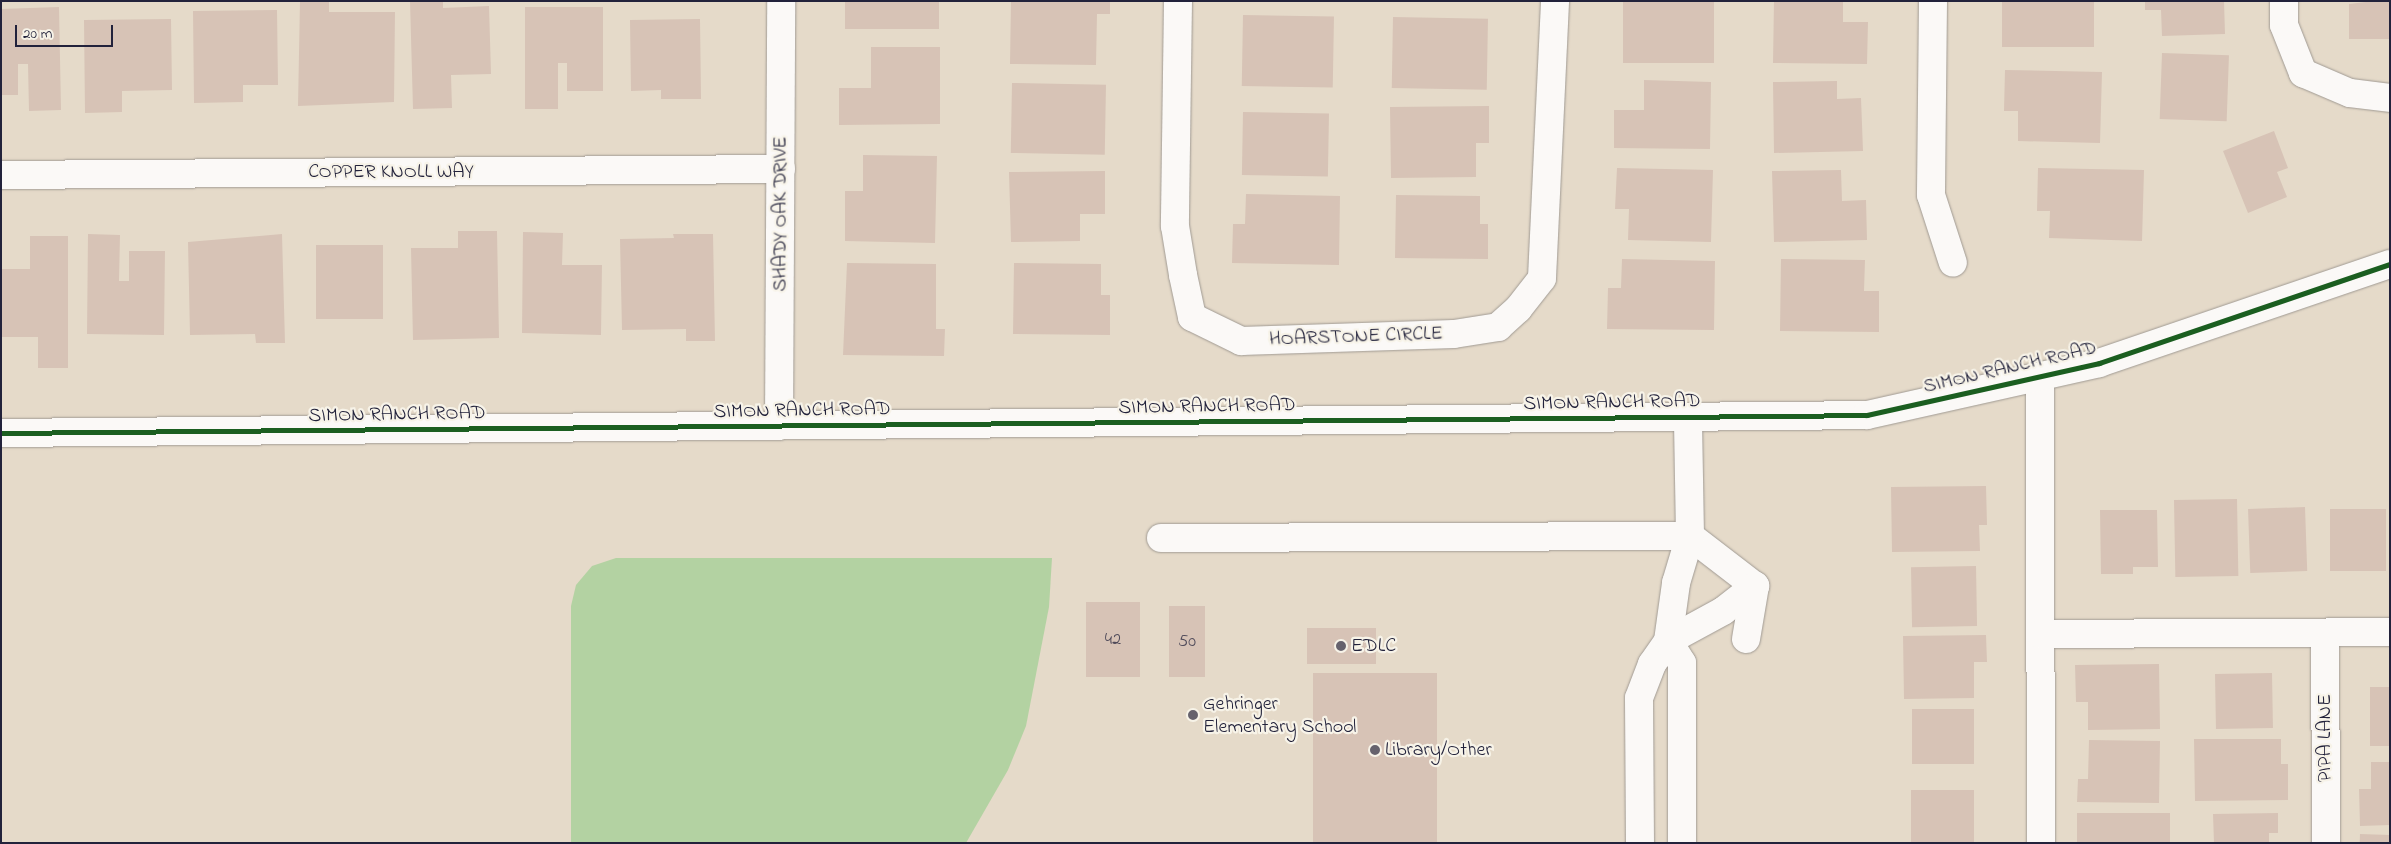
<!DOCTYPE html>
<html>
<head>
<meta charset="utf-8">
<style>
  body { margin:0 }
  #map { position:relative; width:2391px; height:844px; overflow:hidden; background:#e5dac9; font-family:"Indie Flower",sans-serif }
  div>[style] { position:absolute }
  .green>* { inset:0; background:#b3d2a2 }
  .building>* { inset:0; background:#d7c3b6; transform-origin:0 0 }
  .roads { filter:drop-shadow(0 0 1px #a09a93) drop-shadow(0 0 1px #a09a93) }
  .minor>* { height:28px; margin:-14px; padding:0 14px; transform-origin:14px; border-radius:14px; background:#fbf9f7 }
  .cycleway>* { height:5px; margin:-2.5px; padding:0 2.5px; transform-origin:2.5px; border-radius:2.5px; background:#1b5e20 }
  .dots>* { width:14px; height:14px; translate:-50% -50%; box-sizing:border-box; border:2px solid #f7f3e8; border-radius:50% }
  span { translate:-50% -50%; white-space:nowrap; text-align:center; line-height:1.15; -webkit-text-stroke:4.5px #f7f3e8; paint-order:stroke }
  .number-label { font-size:18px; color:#504b5a }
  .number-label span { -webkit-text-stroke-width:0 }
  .street-label { font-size:20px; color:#22223b }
  .poi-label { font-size:20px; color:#22223b }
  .left { translate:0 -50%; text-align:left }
  .frame { position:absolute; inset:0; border:2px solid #22223b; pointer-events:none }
  .scale { position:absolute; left:15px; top:25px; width:98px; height:22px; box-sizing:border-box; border:2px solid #22223b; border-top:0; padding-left:6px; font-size:15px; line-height:18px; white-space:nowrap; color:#22223b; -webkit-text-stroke:4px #f7f3e8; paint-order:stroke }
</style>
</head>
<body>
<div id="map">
  <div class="green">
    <i style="clip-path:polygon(616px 558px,1052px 558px,1049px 607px,1026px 726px,1008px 770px,966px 843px,571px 843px,571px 606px,576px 585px,592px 566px)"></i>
  </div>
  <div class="building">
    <i style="clip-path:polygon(300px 1px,329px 2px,329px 12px,395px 12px,394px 102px,298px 106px)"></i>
    <i style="clip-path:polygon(410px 1px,443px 1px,443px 8px,489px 6px,491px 74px,451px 75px,452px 108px,413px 109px)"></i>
    <i style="left:845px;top:1px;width:94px;height:28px"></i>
    <i style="clip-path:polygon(1011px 1px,1110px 1px,1110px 14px,1097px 14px,1096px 65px,1010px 64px)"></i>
    <i style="left:1623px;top:1px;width:91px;height:62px"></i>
    <i style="clip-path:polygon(1774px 1px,1843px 1px,1843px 22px,1868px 22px,1867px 64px,1773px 63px)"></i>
    <i style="left:2002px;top:1px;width:92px;height:46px"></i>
    <i style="clip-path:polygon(2145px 1px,2224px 1px,2225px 34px,2162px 36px,2161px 10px,2145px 10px)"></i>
    <i style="clip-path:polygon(2374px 1px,2390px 1px,2390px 39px,2349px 39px,2349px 4px)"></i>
    <i style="clip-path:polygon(59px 7px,61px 110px,29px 111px,28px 64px,18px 64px,18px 95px,1px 95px,1px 9px)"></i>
    <i style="clip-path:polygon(525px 7px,603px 7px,603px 91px,567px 91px,567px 63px,558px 63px,558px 109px,525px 109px)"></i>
    <i style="clip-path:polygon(277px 10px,278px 85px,243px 85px,243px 102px,194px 103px,193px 11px)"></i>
    <i style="left:1243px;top:15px;width:91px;height:71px;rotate:1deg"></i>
    <i style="left:1393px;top:17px;width:95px;height:71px;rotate:1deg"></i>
    <i style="clip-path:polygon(171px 19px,172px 90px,122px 91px,122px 112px,85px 113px,84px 20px)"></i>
    <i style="clip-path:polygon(700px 19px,701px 99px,661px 99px,661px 90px,631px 91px,630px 20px)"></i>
    <i style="clip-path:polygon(871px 47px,940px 47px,940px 124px,839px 125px,839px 88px,871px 88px)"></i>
    <i style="left:2162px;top:53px;width:67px;height:66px;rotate:2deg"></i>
    <i style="clip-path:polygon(2005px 70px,2102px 72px,2100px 143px,2018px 141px,2018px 111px,2004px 111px)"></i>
    <i style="clip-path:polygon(1644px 80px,1711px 82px,1710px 149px,1614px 148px,1614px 110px,1644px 110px)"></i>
    <i style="clip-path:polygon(1837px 81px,1837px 99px,1861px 98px,1863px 151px,1774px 153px,1773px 82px)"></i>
    <i style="left:1012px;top:83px;width:94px;height:70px;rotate:1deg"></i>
    <i style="clip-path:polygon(1489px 106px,1489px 143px,1476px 143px,1476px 177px,1391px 178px,1390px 107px)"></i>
    <i style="left:1243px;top:112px;width:86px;height:63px;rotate:1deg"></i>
    <i style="clip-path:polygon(2274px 131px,2288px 168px,2277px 172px,2287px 197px,2248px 213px,2223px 151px)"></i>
    <i style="clip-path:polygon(863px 155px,937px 156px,935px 243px,845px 241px,845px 191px,863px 191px)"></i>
    <i style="clip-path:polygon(1617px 168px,1713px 170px,1711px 242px,1628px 240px,1629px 209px,1615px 209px)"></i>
    <i style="clip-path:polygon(2038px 168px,2144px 170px,2142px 241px,2049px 238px,2050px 211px,2037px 211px)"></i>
    <i style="clip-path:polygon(1841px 170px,1842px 201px,1866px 200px,1867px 240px,1774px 242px,1772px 171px)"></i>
    <i style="clip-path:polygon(1105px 171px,1105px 214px,1080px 214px,1080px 241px,1011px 242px,1009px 172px)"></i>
    <i style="clip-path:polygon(1246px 194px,1340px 196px,1339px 265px,1232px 263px,1233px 224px,1245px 224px)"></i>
    <i style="clip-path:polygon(1396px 195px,1480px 196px,1480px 224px,1488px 224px,1488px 259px,1395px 258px)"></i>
    <i style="clip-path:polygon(458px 231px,497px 231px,499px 338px,413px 340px,411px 248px,458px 248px)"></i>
    <i style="clip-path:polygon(523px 232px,563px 233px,562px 265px,602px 265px,601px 335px,522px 333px)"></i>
    <i style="clip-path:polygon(88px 234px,120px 235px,119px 281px,129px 281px,129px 251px,165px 251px,164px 335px,87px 334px)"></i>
    <i style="clip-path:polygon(282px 234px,285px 343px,256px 343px,255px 334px,190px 335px,188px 242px)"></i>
    <i style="clip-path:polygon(673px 234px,713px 234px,715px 341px,686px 341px,686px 329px,622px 330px,620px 239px,674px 238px)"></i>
    <i style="clip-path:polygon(30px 236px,68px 236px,68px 368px,38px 368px,38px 337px,1px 337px,1px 269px,30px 269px)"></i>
    <i style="left:316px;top:245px;width:67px;height:74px"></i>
    <i style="clip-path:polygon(1622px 259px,1715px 261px,1714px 330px,1607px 329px,1608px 288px,1621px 288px)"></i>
    <i style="clip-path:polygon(1781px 259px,1865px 260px,1864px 291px,1879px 291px,1879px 332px,1780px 331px)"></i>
    <i style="clip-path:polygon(847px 263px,936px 264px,936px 329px,945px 329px,944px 356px,843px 355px)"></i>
    <i style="clip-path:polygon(1014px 263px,1101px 264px,1101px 295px,1110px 295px,1110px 335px,1013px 334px)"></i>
    <i style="clip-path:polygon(1986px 486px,1987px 525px,1979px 525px,1980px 551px,1892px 552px,1891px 487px)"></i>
    <i style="left:2237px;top:499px;width:77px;height:63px;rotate:89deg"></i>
    <i style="left:2305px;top:507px;width:64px;height:57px;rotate:88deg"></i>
    <i style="left:2330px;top:509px;width:56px;height:62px"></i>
    <i style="clip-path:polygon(2100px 510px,2157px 510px,2158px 567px,2133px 567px,2133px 574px,2101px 574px)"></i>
    <i style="left:1976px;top:566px;width:60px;height:65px;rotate:89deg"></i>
    <i style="left:1086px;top:602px;width:54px;height:75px"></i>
    <i style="left:1205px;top:606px;width:71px;height:36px;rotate:90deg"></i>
    <i style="left:1307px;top:628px;width:69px;height:36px"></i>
    <i style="clip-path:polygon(1986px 635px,1987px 662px,1974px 662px,1974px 698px,1904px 699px,1903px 636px)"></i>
    <i style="clip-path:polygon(2159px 664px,2160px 729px,2088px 730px,2088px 702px,2076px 702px,2075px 665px)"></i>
    <i style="left:1437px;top:673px;width:170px;height:124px;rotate:90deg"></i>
    <i style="left:2272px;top:673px;width:55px;height:57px;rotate:89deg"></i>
    <i style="left:2390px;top:687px;width:59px;height:20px;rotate:90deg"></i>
    <i style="left:1974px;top:709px;width:55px;height:62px;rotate:90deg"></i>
    <i style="clip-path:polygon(2194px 739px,2281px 739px,2281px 764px,2288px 764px,2288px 800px,2195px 801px)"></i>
    <i style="clip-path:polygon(2089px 740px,2160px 741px,2159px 803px,2077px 802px,2078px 779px,2088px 779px)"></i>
    <i style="clip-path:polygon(2371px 762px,2390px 762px,2390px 825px,2360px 826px,2359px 789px,2371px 789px)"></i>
    <i style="left:1911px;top:790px;width:63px;height:53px"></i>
    <i style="left:2077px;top:813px;width:93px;height:30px"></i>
    <i style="clip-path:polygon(2278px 813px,2278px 833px,2269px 833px,2269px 843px,2214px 843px,2213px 814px)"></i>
    <i style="left:2360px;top:834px;width:30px;height:9px;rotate:2deg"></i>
  </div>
  <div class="roads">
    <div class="minor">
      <i style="left:1178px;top:1px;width:225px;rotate:90.8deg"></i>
      <i style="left:1175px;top:226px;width:50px;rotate:80.7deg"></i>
      <i style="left:1183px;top:275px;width:43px;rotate:77.9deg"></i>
      <i style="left:1192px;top:317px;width:55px;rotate:26.1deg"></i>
      <i style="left:1241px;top:341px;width:213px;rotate:-1.9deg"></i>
      <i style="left:1454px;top:334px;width:45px;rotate:-9deg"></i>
      <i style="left:1498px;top:327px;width:27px;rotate:-42deg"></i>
      <i style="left:1518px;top:309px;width:39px;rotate:-52deg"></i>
      <i style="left:1542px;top:278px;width:277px;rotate:-87.3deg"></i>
      <i style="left:1933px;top:1px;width:194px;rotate:90.6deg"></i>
      <i style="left:1931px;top:195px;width:71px;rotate:72.1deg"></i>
      <i style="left:2284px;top:1px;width:24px;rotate:90deg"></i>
      <i style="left:2284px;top:25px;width:52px;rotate:68.4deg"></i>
      <i style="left:2303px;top:73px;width:51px;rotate:23.1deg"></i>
      <i style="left:2350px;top:93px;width:40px;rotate:7.1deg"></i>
      <i style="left:1px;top:175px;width:780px;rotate:-0.44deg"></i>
      <i style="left:2040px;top:380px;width:463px;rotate:89.9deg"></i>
      <i style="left:779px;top:426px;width:425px;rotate:-89.7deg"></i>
      <i style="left:1px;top:433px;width:1866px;rotate:-0.55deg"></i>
      <i style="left:1867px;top:415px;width:238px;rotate:-12.6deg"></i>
      <i style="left:2099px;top:363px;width:307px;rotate:-18.8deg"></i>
      <i style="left:1161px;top:538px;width:529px;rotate:-0.22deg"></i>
      <i style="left:1690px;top:536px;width:82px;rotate:37.6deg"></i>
      <i style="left:2325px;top:633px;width:210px;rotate:89.7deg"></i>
      <i style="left:2040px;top:634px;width:350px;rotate:-0.3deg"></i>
      <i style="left:1746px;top:639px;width:54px;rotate:-80.4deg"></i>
      <i style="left:1640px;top:843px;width:145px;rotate:-90.4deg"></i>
      <i style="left:1639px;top:698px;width:36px;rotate:-69deg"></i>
      <i style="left:1652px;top:664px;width:28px;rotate:-55deg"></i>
      <i style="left:1668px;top:641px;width:63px;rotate:-28.6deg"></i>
      <i style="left:1723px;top:611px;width:41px;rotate:-38deg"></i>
      <i style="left:1682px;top:843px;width:180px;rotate:-90deg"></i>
      <i style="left:1682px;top:663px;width:26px;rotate:-122deg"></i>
      <i style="left:1668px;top:641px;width:59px;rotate:-82.1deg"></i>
      <i style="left:1676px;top:583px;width:49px;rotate:-73.4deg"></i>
      <i style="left:1690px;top:536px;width:119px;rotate:-91deg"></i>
    </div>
  </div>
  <div class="cycleway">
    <i style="left:1px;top:433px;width:1866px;rotate:-0.55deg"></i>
    <i style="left:1867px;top:415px;width:238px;rotate:-12.6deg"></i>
    <i style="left:2099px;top:363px;width:307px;rotate:-18.8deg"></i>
  </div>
  <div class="dots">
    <i style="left:1341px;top:646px;background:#66626d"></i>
    <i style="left:1193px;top:715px;background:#66626d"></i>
    <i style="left:1375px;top:750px;background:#66626d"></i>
  </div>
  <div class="number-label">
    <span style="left:1113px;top:640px">42</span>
    <span style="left:1187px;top:642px">50</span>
  </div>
  <div class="street-label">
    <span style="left:391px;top:172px">COPPER KNOLL WAY</span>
    <span style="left:781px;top:214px;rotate:-90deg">SHADY OAK DRIVE</span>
    <span style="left:1356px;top:337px;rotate:-2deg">HOARSTONE CIRCLE</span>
    <span style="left:2010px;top:368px;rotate:-13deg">SIMON RANCH ROAD</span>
    <span style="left:1612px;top:403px;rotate:-1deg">SIMON RANCH ROAD</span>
    <span style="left:1207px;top:407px;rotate:-1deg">SIMON RANCH ROAD</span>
    <span style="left:802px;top:411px;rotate:-1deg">SIMON RANCH ROAD</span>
    <span style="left:397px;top:415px;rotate:-1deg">SIMON RANCH ROAD</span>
    <span style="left:2325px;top:738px;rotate:-90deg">PIPA LANE</span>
  </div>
  <div class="poi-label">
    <span class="left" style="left:1351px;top:646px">EDLC</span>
    <span class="left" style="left:1203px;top:716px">Gehringer<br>Elementary School</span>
    <span class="left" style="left:1385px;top:750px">Library/Other</span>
  </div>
  <div class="frame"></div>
  <div class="scale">20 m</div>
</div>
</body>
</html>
